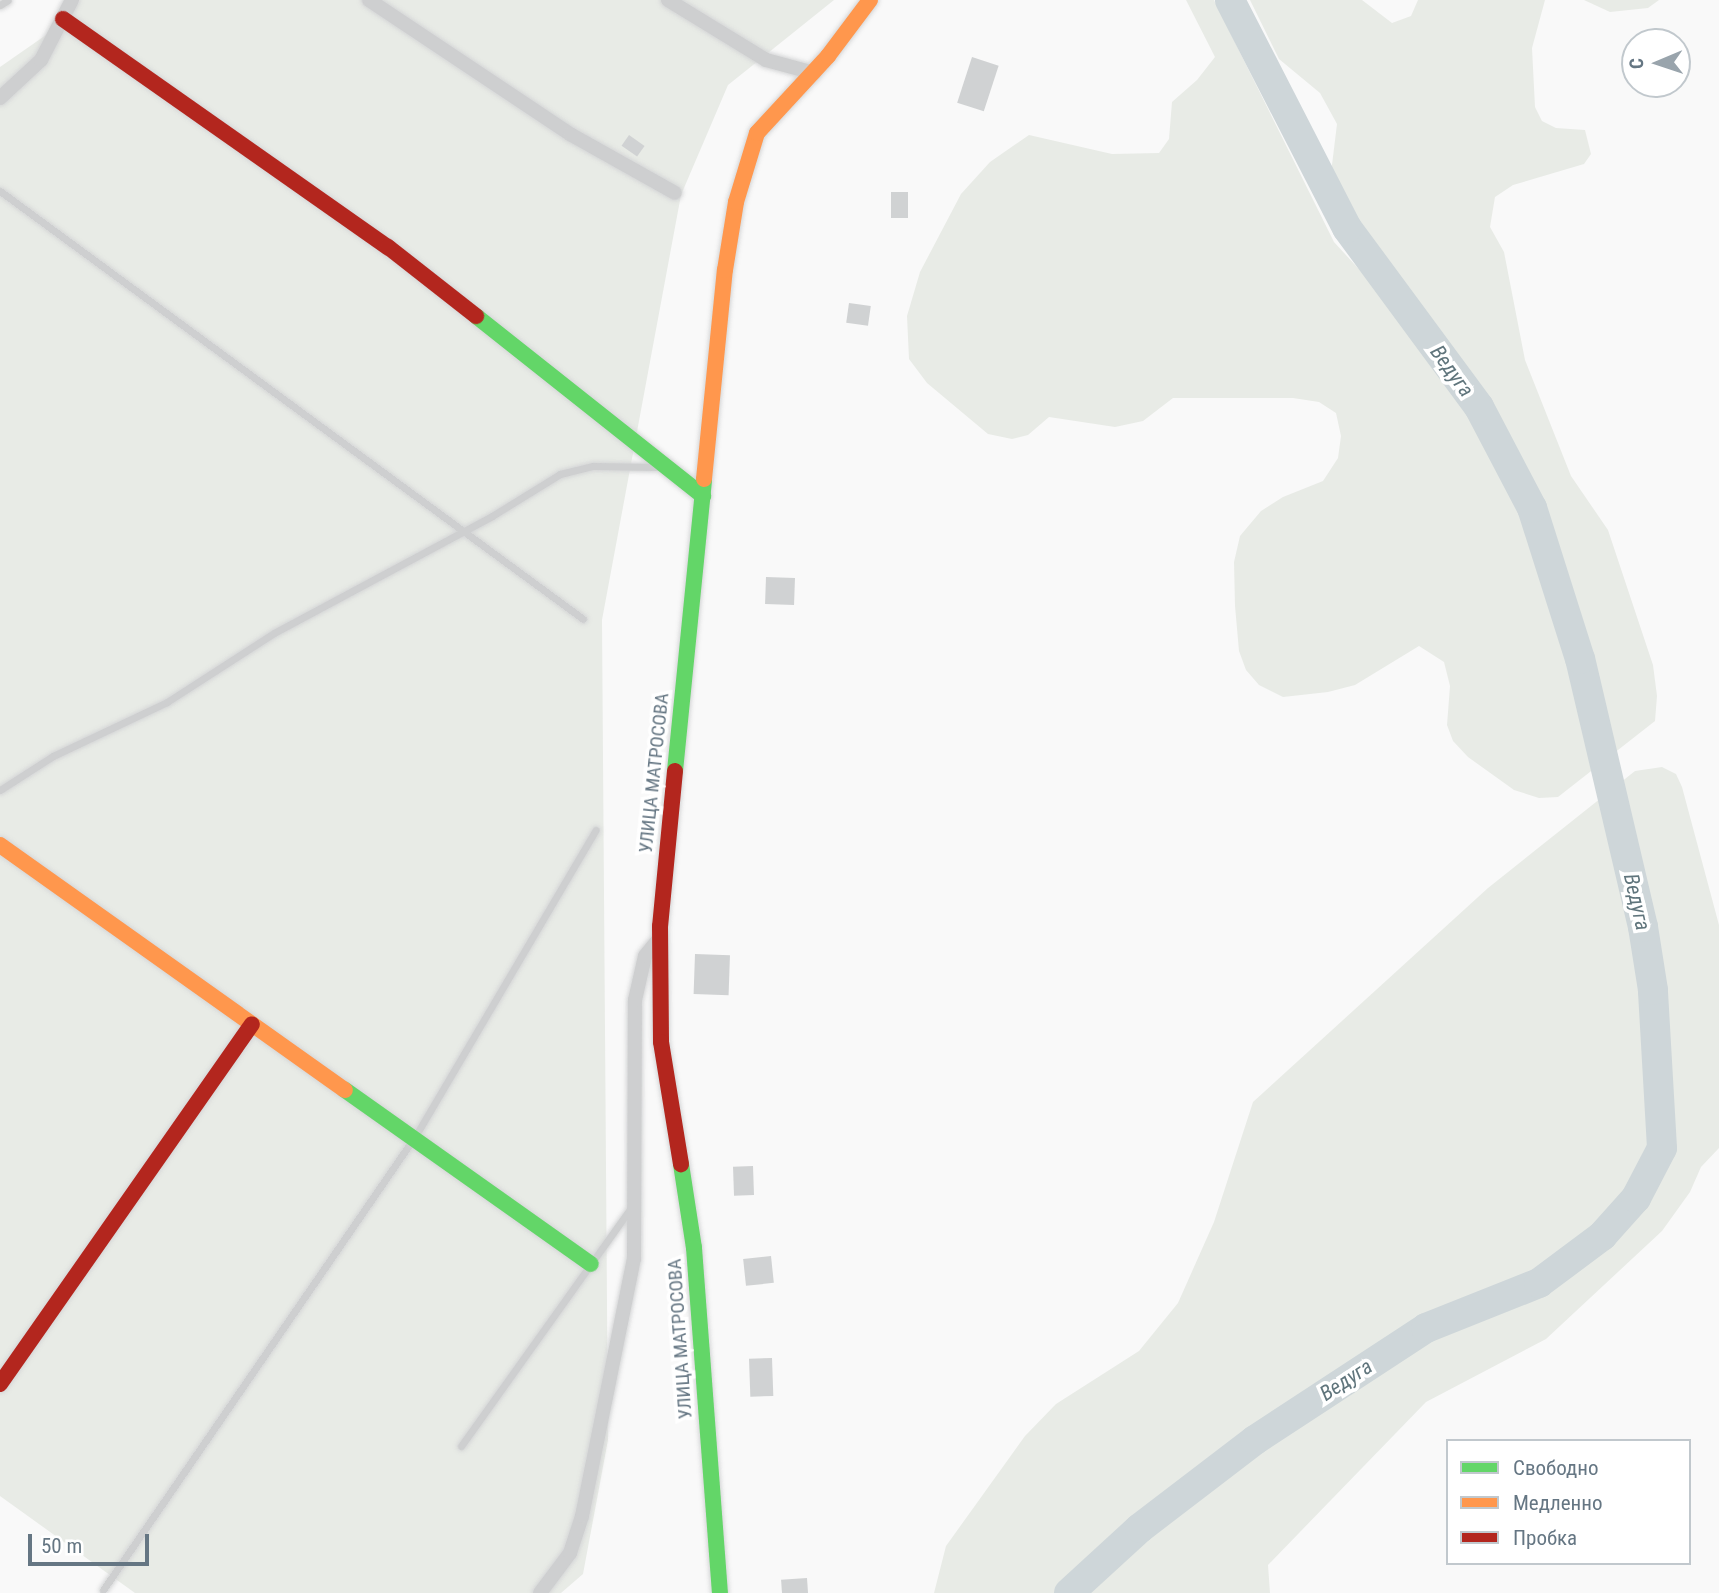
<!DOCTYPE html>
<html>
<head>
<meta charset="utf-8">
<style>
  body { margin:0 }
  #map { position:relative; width:1719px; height:1593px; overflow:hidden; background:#f9f9f9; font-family:"Roboto Condensed",sans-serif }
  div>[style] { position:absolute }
  .green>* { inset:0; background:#e8ebe6 }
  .river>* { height:30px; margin:-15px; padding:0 15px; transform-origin:15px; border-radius:15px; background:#ced6d9 }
  .building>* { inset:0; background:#d0d2d3; transform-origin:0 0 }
  .roads { filter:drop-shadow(0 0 2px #d5d6d7) drop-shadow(0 0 2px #d5d6d7) }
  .lane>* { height:7px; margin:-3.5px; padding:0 3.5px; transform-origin:3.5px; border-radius:3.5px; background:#cecfd0 }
  .street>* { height:14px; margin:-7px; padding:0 7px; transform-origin:7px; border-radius:7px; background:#cecfd0 }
  .fast>* { height:16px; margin:-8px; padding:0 8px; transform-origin:8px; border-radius:8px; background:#63d668 }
  .slow>* { height:16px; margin:-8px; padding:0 8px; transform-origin:8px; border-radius:8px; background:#ff974d }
  .jam>* { height:16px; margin:-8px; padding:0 8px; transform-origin:8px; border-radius:8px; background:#b3261e }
  span { translate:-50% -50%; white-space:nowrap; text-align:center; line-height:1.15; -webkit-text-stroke:7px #fff; paint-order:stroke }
  .street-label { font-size:19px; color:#657683 }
  .water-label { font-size:21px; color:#60757c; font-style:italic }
  .legend { position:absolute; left:1446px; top:1439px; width:245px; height:126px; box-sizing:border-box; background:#fff; border:2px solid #c1c8cd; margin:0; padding:9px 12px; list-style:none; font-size:21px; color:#657683 }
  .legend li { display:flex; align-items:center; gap:14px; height:35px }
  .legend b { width:35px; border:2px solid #c1c8cd }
  .north { position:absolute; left:1621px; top:28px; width:70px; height:70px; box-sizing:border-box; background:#fff; border:2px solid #c1c8cd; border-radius:50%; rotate:268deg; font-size:19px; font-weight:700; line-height:28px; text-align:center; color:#657683 }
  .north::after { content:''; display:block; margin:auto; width:24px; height:32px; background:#99a4ac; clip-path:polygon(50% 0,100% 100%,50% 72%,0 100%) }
  .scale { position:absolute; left:28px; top:1534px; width:121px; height:32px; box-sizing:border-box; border:4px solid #657683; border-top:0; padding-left:9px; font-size:21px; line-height:24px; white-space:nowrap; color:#657683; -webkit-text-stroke:5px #fff; paint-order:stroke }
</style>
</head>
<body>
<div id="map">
  <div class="green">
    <i style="clip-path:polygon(80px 0,834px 0,728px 85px,681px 195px,602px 620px,608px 1440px,583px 1574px,561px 1593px,135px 1593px,0 1496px,0 67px,69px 19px)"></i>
    <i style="clip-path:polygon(1186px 0,1214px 0,1334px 242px,1379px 291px,1432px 368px,1464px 404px,1482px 399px,1480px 384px,1433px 329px,1348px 211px,1331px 173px,1337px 124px,1320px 93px,1279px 59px,1250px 0,1362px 0,1392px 23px,1411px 16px,1418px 0,1545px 0,1532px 48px,1535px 107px,1542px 121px,1556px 128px,1585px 130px,1591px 154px,1584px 164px,1513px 185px,1495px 197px,1490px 227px,1504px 252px,1525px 360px,1571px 476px,1608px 530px,1653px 665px,1657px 696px,1655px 721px,1558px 797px,1539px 798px,1514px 790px,1468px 757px,1453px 741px,1447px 725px,1450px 686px,1444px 662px,1419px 646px,1355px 685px,1328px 692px,1283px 697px,1259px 685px,1246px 670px,1239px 651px,1235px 606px,1234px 562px,1240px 536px,1261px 511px,1283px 497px,1323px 481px,1338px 458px,1341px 436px,1336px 413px,1319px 402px,1293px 398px,1173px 398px,1143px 421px,1115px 427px,1049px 417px,1028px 435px,1012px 439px,988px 434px,927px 383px,909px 359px,907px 316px,920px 272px,961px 194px,990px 162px,1029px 135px,1112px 154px,1159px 153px,1169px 139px,1172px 102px,1197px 80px,1215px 57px)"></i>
    <i style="clip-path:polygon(1584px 0,1659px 0,1648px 8px,1610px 12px)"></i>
    <i style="clip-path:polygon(1662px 767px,1676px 774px,1682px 787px,1719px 925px,1719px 1148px,1701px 1167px,1690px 1192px,1662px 1231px,1546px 1339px,1426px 1402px,1268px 1565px,1270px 1593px,934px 1593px,946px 1546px,1025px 1436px,1056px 1404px,1139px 1351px,1178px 1303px,1214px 1222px,1253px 1102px,1488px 888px,1635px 771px)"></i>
  </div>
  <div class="river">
    <i style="left:1069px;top:1593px;width:96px;rotate:-42.5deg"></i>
    <i style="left:1140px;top:1528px;width:145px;rotate:-37.4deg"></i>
    <i style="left:1255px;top:1440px;width:204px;rotate:-33.2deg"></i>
    <i style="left:1426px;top:1328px;width:122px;rotate:-21.7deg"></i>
    <i style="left:1539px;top:1283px;width:79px;rotate:-36.7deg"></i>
    <i style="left:1602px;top:1236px;width:51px;rotate:-48.2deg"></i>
    <i style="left:1636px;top:1198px;width:56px;rotate:-62.5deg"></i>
    <i style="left:1662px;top:1148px;width:158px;rotate:-93.3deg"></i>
    <i style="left:1653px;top:990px;width:64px;rotate:-99deg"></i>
    <i style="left:1643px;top:927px;width:275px;rotate:-103.2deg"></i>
    <i style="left:1580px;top:659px;width:158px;rotate:-107.6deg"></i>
    <i style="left:1532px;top:508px;width:114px;rotate:-117.7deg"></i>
    <i style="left:1479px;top:407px;width:222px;rotate:-126.4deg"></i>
    <i style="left:1347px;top:228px;width:256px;rotate:-117.2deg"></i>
  </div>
  <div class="building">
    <i style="left:972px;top:57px;width:28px;height:48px;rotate:18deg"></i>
    <i style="left:629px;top:135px;width:19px;height:13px;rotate:35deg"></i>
    <i style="left:891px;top:192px;width:17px;height:26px"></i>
    <i style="left:849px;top:303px;width:22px;height:20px;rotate:8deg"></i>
    <i style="left:766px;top:577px;width:29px;height:27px;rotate:2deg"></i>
    <i style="left:695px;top:954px;width:35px;height:40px;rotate:2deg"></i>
    <i style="left:753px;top:1166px;width:29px;height:20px;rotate:88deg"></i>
    <i style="left:771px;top:1256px;width:27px;height:28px;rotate:84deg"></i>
    <i style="left:772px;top:1358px;width:38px;height:23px;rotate:88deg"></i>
    <i style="left:807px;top:1578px;width:15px;height:26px;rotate:86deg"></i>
  </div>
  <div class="roads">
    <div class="lane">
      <i style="left:0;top:5px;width:9px;rotate:-32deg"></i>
      <i style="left:0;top:191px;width:723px;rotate:36.28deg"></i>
      <i style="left:0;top:790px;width:63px;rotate:-32.7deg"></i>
      <i style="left:53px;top:756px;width:126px;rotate:-25.3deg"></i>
      <i style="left:167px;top:702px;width:127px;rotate:-32.8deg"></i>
      <i style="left:274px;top:633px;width:247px;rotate:-28.2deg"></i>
      <i style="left:492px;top:516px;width:80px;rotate:-31.7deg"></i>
      <i style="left:560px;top:474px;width:34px;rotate:-14deg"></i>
      <i style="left:593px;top:466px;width:65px;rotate:0.9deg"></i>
      <i style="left:461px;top:1446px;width:295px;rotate:-54.5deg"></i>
      <i style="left:103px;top:1590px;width:552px;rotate:-55.48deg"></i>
      <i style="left:416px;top:1135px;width:354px;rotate:-59.5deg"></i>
    </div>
    <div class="street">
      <i style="left:369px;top:0;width:242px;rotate:33.7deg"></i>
      <i style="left:570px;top:134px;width:120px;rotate:29.3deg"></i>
      <i style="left:668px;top:0;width:115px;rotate:31.5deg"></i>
      <i style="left:766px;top:60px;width:50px;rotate:15.2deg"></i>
      <i style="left:0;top:98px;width:56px;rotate:-42.8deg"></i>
      <i style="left:41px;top:60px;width:68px;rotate:-62.7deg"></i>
      <i style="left:540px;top:1593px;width:50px;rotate:-53.1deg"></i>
      <i style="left:570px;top:1553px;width:39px;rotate:-72deg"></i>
      <i style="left:582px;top:1516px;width:262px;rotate:-78.6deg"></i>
      <i style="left:634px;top:1259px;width:259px;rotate:-89.8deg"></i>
      <i style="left:635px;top:1000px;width:45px;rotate:-77.2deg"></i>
      <i style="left:645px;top:956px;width:22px;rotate:-51deg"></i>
    </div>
    <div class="fast">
      <i style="left:476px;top:316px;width:290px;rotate:38.4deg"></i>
      <i style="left:675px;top:771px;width:293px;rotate:-84.3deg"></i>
      <i style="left:345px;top:1090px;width:301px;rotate:35.3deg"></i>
      <i style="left:681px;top:1164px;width:85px;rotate:81.2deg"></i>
      <i style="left:694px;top:1248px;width:346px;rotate:85.7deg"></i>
    </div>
    <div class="slow">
      <i style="left:704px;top:479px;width:210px;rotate:-84.3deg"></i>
      <i style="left:725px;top:270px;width:69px;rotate:-80.8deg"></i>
      <i style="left:736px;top:202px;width:72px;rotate:-73.1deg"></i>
      <i style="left:757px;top:133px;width:105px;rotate:-47.3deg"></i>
      <i style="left:828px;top:56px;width:70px;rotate:-53.1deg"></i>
      <i style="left:0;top:845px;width:423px;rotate:35.4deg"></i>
    </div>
    <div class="jam">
      <i style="left:63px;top:19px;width:397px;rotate:35.1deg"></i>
      <i style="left:388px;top:247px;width:112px;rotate:38.1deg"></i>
      <i style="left:675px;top:771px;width:156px;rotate:95.5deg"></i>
      <i style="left:660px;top:926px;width:116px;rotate:89.5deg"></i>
      <i style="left:661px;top:1042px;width:124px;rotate:80.7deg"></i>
      <i style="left:0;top:1384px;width:439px;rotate:-55deg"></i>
    </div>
  </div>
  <div class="street-label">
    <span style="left:654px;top:773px;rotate:-84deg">УЛИЦА МАТРОСОВА</span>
    <span style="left:680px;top:1339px;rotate:-94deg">УЛИЦА МАТРОСОВА</span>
  </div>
  <div class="water-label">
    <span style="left:1452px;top:371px;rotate:54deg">Ведуга</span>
    <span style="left:1637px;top:902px;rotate:77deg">Ведуга</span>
    <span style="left:1346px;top:1380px;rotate:-33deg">Ведуга</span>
  </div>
  <ul class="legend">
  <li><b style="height:9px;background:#63d668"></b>Свободно</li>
  <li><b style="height:9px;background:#ff974d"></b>Медленно</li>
  <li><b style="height:9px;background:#b3261e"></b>Пробка</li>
  </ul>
  <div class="north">С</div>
  <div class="scale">50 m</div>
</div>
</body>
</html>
